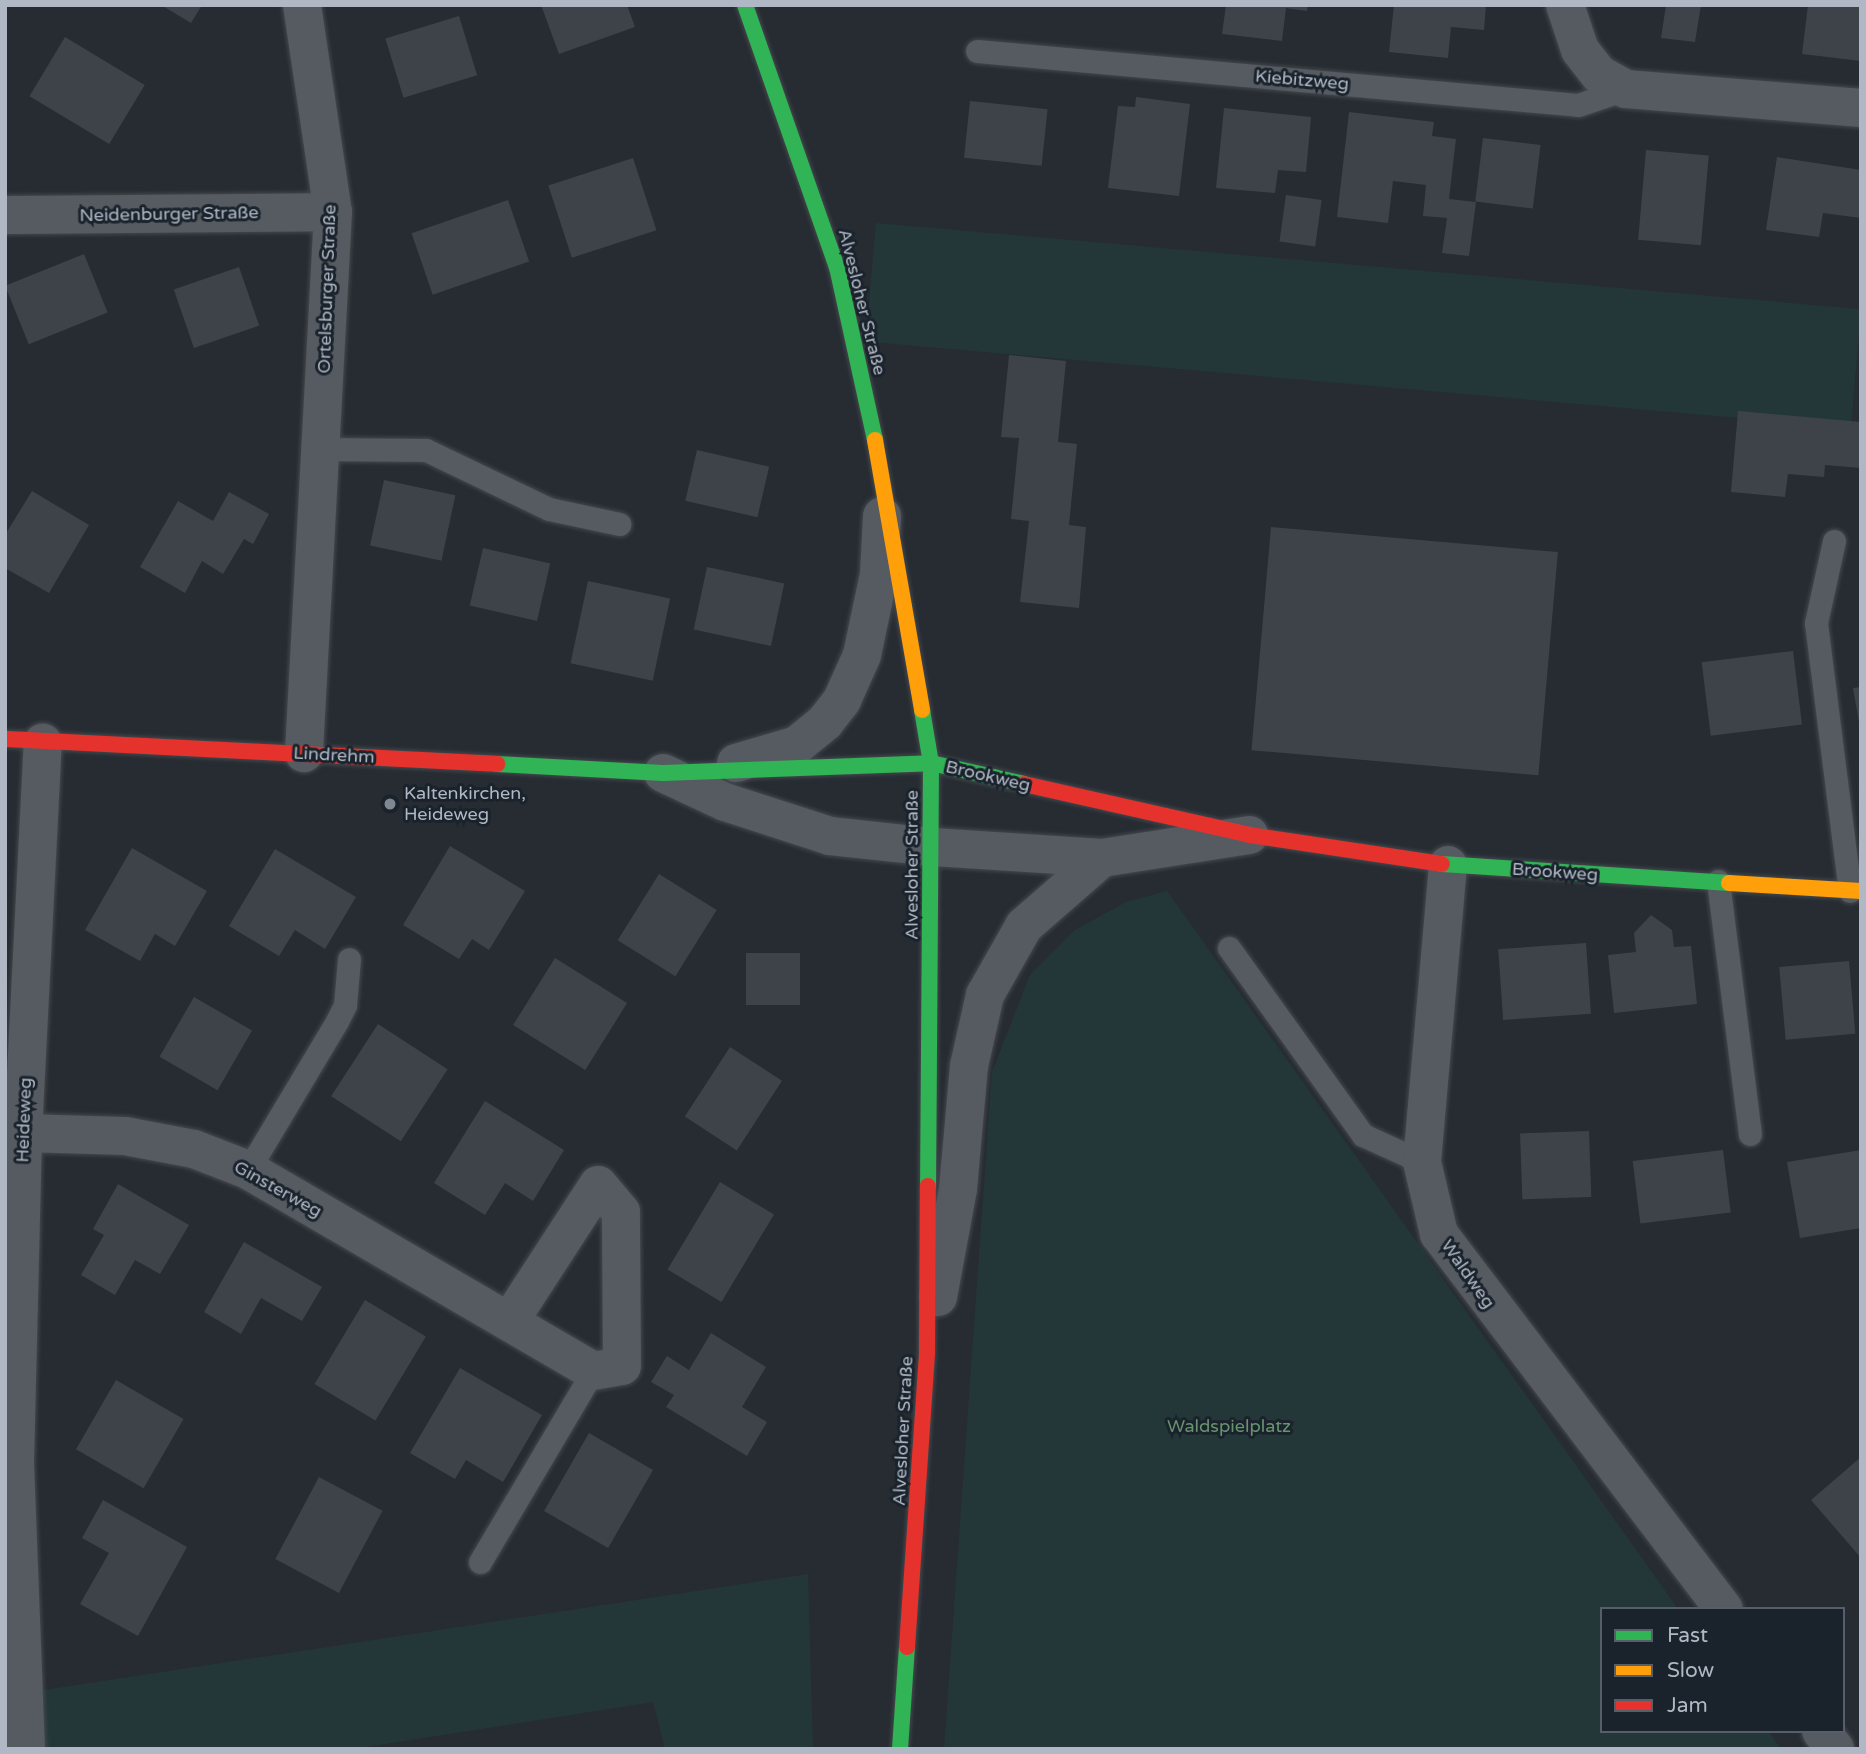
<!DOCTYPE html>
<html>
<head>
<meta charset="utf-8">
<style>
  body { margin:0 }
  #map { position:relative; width:1866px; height:1754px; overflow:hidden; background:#262c32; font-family:"Varela Round",sans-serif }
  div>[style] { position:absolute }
  .green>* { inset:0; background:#243738; transform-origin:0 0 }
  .building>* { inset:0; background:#3e4349; transform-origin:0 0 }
  .roads { filter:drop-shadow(0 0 2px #44484d) drop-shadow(0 0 2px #44484d) }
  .lane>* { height:23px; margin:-11.5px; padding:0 11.5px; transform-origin:11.5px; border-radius:11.5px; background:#565a61 }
  .street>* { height:38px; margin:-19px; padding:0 19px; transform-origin:19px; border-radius:19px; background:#565a61 }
  .fast>* { height:16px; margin:-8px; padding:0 8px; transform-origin:8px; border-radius:8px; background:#30b455 }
  .slow>* { height:16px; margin:-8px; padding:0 8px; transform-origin:8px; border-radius:8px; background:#ff9f0a }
  .jam>* { height:16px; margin:-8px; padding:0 8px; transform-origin:8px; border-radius:8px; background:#e5322d }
  .dots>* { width:19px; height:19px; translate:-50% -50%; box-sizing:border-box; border:4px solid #1a232c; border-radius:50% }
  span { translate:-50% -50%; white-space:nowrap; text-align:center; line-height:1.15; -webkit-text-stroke:6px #1a232c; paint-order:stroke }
  .street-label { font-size:18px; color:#afb8c4 }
  .poi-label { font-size:18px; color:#afb8c4 }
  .left { translate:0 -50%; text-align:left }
  .park-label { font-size:18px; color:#67946e }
  .frame { position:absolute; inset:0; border:7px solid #afb8c4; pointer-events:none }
  .legend { position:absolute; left:1600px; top:1607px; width:245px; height:126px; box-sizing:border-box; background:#1a232c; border:2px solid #565f69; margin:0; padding:9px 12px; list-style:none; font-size:21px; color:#afb8c4 }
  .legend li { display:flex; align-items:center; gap:14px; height:35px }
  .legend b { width:35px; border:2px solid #565f69 }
</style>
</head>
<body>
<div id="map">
  <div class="green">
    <i style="left:876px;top:223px;width:989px;height:119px;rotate:5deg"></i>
    <i style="clip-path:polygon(1167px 891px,1678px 1609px,1602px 1609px,1602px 1731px,1768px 1731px,1781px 1749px,944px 1749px,992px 1072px,1030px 975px,1075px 930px,1126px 902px)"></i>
    <i style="clip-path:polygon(808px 1574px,813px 1749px,665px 1749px,653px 1702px,353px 1749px,5px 1749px,5px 1696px)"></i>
  </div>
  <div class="building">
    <i style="clip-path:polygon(161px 5px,202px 5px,191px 23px)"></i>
    <i style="clip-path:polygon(541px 5px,627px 5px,635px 27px,559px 54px)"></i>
    <i style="clip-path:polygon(1226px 5px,1308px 5px,1307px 11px,1286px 8px,1282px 41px,1222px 34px)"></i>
    <i style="clip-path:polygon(1394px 5px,1486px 5px,1484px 30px,1451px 27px,1448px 58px,1389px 52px)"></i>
    <i style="clip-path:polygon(1666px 5px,1701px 5px,1695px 42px,1661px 38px)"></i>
    <i style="clip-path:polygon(1808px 5px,1861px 5px,1861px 61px,1802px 54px)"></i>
    <i style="left:459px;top:16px;width:62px;height:77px;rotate:73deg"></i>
    <i style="left:65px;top:37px;width:93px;height:69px;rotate:31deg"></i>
    <i style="clip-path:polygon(1136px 97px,1190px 104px,1179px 196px,1108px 188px,1118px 106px,1135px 107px)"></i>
    <i style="left:970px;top:101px;width:78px;height:57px;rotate:6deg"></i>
    <i style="clip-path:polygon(1224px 108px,1311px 117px,1306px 172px,1278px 170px,1275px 193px,1216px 188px)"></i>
    <i style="clip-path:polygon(1349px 112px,1434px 122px,1432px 136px,1456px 139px,1449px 199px,1476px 202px,1469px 256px,1442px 253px,1447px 218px,1423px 216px,1426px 185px,1393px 181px,1388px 223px,1337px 217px)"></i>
    <i style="left:1483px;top:138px;width:58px;height:64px;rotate:7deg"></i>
    <i style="left:1646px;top:150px;width:63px;height:90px;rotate:5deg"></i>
    <i style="clip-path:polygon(1777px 157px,1861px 170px,1861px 218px,1823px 213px,1819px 237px,1766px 230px)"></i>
    <i style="left:633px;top:158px;width:76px;height:89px;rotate:72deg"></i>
    <i style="left:1286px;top:195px;width:36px;height:47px;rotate:8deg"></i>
    <i style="left:508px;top:200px;width:65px;height:102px;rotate:71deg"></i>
    <i style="left:84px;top:254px;width:63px;height:85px;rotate:68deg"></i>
    <i style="left:239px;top:267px;width:62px;height:69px;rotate:71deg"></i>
    <i style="clip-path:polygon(1009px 355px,1066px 361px,1058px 442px,1077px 444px,1069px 525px,1086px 527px,1079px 608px,1020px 602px,1029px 521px,1011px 519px,1019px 438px,1001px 437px)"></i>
    <i style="clip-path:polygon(1738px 411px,1861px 422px,1861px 468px,1825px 465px,1824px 477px,1788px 474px,1785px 497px,1731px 492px)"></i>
    <i style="left:697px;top:450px;width:74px;height:52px;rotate:13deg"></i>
    <i style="left:384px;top:480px;width:73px;height:67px;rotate:12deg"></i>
    <i style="clip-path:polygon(32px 491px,89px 525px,49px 593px,5px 568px,5px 535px)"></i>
    <i style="clip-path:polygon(229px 492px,269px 514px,253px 544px,244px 539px,223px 574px,202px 561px,185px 593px,140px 567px,178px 501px,213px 521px)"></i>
    <i style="left:1271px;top:527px;width:288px;height:224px;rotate:5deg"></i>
    <i style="left:483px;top:548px;width:69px;height:59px;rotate:13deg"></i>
    <i style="left:707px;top:567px;width:79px;height:64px;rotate:12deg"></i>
    <i style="left:588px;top:581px;width:84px;height:84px;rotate:12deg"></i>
    <i style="left:1793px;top:651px;width:74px;height:92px;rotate:83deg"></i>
    <i style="clip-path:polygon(1861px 687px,1861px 722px,1859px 722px,1853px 688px)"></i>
    <i style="clip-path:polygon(450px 846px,525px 891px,489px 950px,472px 939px,459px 959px,403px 925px)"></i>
    <i style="clip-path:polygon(132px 848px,207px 891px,175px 946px,155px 934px,140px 961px,85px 930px)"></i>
    <i style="clip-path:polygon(275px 849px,356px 897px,325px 949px,295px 930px,279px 956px,229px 926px)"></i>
    <i style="left:659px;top:874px;width:68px;height:78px;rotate:32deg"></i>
    <i style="clip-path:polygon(1651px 915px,1672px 930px,1674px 947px,1691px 946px,1697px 1004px,1614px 1013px,1608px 955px,1636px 952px,1634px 933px)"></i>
    <i style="left:1586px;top:943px;width:71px;height:88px;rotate:86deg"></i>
    <i style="left:746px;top:953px;width:54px;height:52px"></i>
    <i style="left:555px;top:958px;width:85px;height:79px;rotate:32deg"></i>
    <i style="left:1849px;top:961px;width:73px;height:70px;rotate:85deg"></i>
    <i style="left:194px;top:997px;width:67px;height:69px;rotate:30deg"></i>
    <i style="left:378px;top:1024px;width:83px;height:86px;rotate:33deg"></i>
    <i style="left:730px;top:1047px;width:62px;height:83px;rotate:33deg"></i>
    <i style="clip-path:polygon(485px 1101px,564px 1150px,533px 1201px,505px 1183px,485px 1215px,434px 1183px)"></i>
    <i style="left:1589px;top:1131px;width:66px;height:69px;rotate:88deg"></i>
    <i style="left:1723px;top:1150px;width:63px;height:91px;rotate:83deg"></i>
    <i style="clip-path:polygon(1861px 1150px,1861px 1228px,1800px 1238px,1787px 1162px)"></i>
    <i style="left:720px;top:1182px;width:63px;height:102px;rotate:31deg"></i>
    <i style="clip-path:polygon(118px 1184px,189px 1225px,160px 1274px,135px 1260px,115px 1295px,81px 1275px,104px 1235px,93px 1229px)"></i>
    <i style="clip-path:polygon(244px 1242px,322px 1287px,302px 1321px,261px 1298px,241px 1334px,204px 1312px)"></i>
    <i style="left:365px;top:1300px;width:71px;height:98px;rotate:31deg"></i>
    <i style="clip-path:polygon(711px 1333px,766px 1367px,742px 1407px,767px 1422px,747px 1456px,666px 1407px,674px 1395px,651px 1382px,667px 1356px,689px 1370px)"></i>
    <i style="clip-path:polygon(460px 1368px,542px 1415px,503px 1482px,466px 1460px,455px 1479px,410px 1453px)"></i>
    <i style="left:116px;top:1380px;width:78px;height:80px;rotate:30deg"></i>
    <i style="left:589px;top:1433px;width:74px;height:90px;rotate:30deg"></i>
    <i style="clip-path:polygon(1861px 1457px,1861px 1558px,1811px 1500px)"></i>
    <i style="left:319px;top:1477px;width:72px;height:93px;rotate:28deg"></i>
    <i style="clip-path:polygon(103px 1500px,187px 1547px,138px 1636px,80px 1604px,109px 1553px,82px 1538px)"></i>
  </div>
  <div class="roads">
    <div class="lane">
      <i style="left:977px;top:51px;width:603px;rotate:5.13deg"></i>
      <i style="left:1578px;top:105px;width:51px;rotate:-18.4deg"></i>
      <i style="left:321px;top:449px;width:105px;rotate:0.5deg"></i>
      <i style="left:426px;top:450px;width:136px;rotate:25.6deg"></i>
      <i style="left:549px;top:509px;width:72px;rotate:12.1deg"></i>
      <i style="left:1834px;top:541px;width:84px;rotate:102.4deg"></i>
      <i style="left:1816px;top:623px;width:270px;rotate:82.8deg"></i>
      <i style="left:1718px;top:881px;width:255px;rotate:82.8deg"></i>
      <i style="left:1229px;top:948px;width:230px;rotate:54.4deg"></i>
      <i style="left:1363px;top:1135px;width:65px;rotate:24.6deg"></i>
      <i style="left:248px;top:1170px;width:174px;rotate:-59.1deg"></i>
      <i style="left:337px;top:1021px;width:18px;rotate:-63deg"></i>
      <i style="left:345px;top:1005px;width:46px;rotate:-85deg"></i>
      <i style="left:480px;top:1562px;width:222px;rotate:-59.4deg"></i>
    </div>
    <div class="street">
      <i style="left:302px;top:5px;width:209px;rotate:81.5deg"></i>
      <i style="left:333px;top:212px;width:542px;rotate:93.07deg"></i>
      <i style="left:1565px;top:5px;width:47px;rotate:71.6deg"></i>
      <i style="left:1580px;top:50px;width:31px;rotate:52deg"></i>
      <i style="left:1599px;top:74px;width:31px;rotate:29deg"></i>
      <i style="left:1626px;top:89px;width:236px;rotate:4.6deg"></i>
      <i style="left:5px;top:215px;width:328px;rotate:-0.5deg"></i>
      <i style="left:736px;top:763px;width:64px;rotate:-16.4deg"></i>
      <i style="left:797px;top:745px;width:36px;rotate:-39deg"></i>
      <i style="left:825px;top:722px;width:28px;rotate:-52deg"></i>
      <i style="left:842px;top:700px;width:49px;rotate:-66deg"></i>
      <i style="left:862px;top:655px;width:83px;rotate:-78.1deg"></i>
      <i style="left:879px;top:574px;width:58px;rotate:-87deg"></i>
      <i style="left:663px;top:773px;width:68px;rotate:25.1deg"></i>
      <i style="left:725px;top:802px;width:110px;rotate:17.9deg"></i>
      <i style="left:830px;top:836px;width:104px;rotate:6.1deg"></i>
      <i style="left:933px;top:847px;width:169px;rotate:3.7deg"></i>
      <i style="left:1102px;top:858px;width:149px;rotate:-8.9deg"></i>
      <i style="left:1448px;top:865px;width:298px;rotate:95deg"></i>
      <i style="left:1422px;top:1162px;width:74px;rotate:76.7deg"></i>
      <i style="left:1439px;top:1234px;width:471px;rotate:52.8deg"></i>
      <i style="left:23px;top:1133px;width:102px;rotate:1.7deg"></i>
      <i style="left:125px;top:1136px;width:70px;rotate:10.7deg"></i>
      <i style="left:194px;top:1149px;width:58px;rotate:21.3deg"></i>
      <i style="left:248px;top:1170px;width:399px;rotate:30.2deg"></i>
      <i style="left:593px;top:1371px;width:29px;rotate:-10deg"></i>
      <i style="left:622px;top:1366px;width:154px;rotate:-90.4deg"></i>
      <i style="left:621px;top:1212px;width:35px;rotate:-130deg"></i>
      <i style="left:598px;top:1185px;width:163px;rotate:123deg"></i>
      <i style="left:938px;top:1297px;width:110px;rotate:-79.5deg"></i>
      <i style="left:958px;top:1189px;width:123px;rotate:-84.9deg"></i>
      <i style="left:969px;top:1066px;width:73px;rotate:-77.3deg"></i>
      <i style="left:985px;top:995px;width:79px;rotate:-60.5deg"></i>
      <i style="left:1024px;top:926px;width:103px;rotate:-41.1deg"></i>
      <i style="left:1821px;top:1731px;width:23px;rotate:52deg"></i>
      <i style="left:26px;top:1749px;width:286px;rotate:-92.2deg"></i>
      <i style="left:15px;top:1463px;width:330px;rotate:-88.6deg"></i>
      <i style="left:23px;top:1133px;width:391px;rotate:-87.1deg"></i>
    </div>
    <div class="fast">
      <i style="left:745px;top:5px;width:278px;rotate:70.7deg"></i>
      <i style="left:837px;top:267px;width:177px;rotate:77.6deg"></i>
      <i style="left:922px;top:710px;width:54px;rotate:80.4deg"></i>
      <i style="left:931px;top:763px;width:423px;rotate:90.4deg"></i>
      <i style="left:497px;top:764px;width:166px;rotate:3.1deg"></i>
      <i style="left:663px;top:773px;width:268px;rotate:-2.1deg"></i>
      <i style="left:931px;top:763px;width:95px;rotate:12.7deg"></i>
      <i style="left:1442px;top:864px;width:288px;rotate:3.8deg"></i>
      <i style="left:900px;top:1749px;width:102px;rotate:-86.1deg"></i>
    </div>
    <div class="slow">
      <i style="left:875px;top:440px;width:274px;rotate:80.1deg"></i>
      <i style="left:1729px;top:883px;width:132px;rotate:3.5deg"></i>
    </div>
    <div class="jam">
      <i style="left:5px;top:739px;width:493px;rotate:2.9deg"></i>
      <i style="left:1024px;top:784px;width:232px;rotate:12.7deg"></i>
      <i style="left:1250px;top:835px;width:194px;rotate:8.6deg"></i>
      <i style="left:907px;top:1647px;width:297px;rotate:-86.1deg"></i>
      <i style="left:927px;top:1351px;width:165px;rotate:-89.7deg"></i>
    </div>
  </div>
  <div class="dots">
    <i style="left:390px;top:804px;background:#7f8791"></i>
  </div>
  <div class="street-label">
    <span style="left:1302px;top:80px;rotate:5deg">Kiebitzweg</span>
    <span style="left:169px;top:214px;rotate:-1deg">Neidenburger Straße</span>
    <span style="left:327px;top:289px;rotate:-88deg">Ortelsburger Straße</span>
    <span style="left:862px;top:302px;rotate:76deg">Alvesloher Straße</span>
    <span style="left:334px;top:755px;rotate:3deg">Lindrehm</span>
    <span style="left:988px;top:776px;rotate:13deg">Brookweg</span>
    <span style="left:912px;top:865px;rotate:-90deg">Alvesloher Straße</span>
    <span style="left:1555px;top:872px;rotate:4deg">Brookweg</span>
    <span style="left:24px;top:1120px;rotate:-88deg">Heideweg</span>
    <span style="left:278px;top:1189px;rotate:29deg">Ginsterweg</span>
    <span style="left:1468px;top:1274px;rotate:55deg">Waldweg</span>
    <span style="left:903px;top:1431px;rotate:-87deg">Alvesloher Straße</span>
  </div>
  <div class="poi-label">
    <span class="left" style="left:404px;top:804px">Kaltenkirchen,<br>Heideweg</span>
  </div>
  <div class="park-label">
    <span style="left:1229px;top:1426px">Waldspielplatz</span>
  </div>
  <div class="frame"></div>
  <ul class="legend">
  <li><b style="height:9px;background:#30b455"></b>Fast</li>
  <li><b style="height:9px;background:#ff9f0a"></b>Slow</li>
  <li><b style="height:9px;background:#e5322d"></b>Jam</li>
  </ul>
</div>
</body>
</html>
